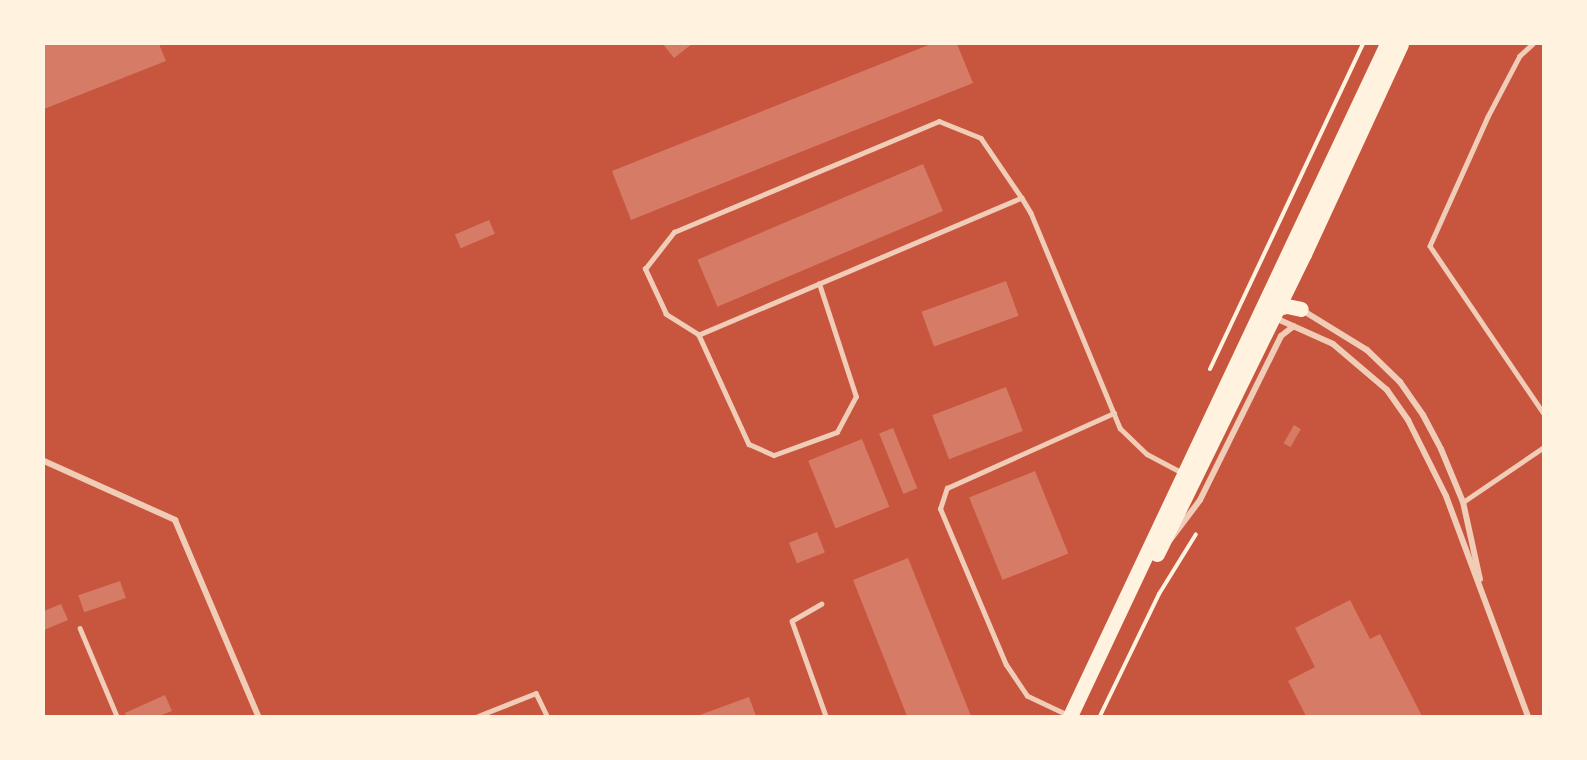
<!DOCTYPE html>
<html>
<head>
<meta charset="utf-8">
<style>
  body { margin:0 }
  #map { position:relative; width:1587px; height:760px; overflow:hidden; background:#c8553d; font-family:"Zilla Slab",serif }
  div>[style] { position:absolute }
  .building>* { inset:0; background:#d67c66; transform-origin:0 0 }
  .path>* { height:4px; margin:-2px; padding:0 2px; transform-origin:2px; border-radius:2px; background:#fff3e0 }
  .service>* { height:4.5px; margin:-2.25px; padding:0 2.25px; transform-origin:2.25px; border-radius:2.25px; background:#f1ccb7 }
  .minor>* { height:6px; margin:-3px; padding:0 3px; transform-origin:3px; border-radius:3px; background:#f1ccb7 }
  .primary>* { height:15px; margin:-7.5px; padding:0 7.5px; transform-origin:7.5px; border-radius:7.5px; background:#fff3e0 }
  span { translate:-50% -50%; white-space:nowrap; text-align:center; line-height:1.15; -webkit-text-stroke:4.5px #fff3e0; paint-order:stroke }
  .frame { position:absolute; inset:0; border:45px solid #fff3e0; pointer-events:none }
</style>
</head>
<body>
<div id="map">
  <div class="building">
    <i style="clip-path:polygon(44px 44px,159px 44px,166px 61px,44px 109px)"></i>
    <i style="clip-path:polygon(663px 44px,692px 44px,674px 58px)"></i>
    <i style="clip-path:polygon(931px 44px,957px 44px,973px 83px,631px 220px,612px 171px)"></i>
    <i style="left:923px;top:164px;width:51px;height:245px;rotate:67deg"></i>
    <i style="left:489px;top:220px;width:15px;height:37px;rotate:67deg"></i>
    <i style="left:1006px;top:281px;width:37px;height:90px;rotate:70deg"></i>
    <i style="left:1006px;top:387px;width:47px;height:79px;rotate:69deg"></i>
    <i style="left:1294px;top:425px;width:8px;height:21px;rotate:30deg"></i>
    <i style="left:893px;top:428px;width:65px;height:15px;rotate:68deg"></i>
    <i style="left:862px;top:439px;width:73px;height:58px;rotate:68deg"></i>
    <i style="left:1035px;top:471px;width:89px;height:71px;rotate:68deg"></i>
    <i style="left:817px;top:532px;width:22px;height:30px;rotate:69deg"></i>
    <i style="clip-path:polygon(908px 558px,971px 716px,907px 716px,853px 580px)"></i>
    <i style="left:120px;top:581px;width:18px;height:44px;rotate:71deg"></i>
    <i style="clip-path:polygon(1350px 600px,1370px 639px,1380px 634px,1422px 716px,1306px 716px,1288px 681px,1315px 667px,1295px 628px)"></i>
    <i style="clip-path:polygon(61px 604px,68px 620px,44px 630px,44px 611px)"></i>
    <i style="clip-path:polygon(165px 695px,172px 711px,159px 716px,126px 716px,125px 713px)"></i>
    <i style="clip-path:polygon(749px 697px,756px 716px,697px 716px)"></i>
  </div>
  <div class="path">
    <i style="left:1210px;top:369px;width:359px;rotate:-64.8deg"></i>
    <i style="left:1100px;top:716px;width:136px;rotate:-64.2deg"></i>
    <i style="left:1159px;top:594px;width:70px;rotate:-58.3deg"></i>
  </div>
  <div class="service">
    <i style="left:1533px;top:44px;width:18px;rotate:137deg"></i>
    <i style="left:1520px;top:56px;width:69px;rotate:117.7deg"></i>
    <i style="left:1488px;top:117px;width:141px;rotate:114.2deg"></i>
    <i style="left:1430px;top:246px;width:203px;rotate:55.8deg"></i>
    <i style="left:1022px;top:198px;width:351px;rotate:157deg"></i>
    <i style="left:699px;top:335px;width:39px;rotate:-148deg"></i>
    <i style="left:666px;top:314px;width:50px;rotate:-115deg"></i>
    <i style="left:645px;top:269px;width:47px;rotate:-51.9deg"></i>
    <i style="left:674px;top:232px;width:287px;rotate:-22.7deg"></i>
    <i style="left:939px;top:121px;width:45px;rotate:22deg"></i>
    <i style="left:981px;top:138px;width:73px;rotate:55.7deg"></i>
    <i style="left:1022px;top:198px;width:17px;rotate:59deg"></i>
    <i style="left:1031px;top:213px;width:233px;rotate:67.5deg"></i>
    <i style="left:1120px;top:428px;width:37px;rotate:44deg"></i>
    <i style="left:1147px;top:454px;width:38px;rotate:28deg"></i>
    <i style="left:699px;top:335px;width:120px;rotate:65.4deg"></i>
    <i style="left:749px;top:444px;width:27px;rotate:24deg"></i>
    <i style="left:774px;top:455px;width:67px;rotate:-20.1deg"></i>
    <i style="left:837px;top:432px;width:40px;rotate:-62deg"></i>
    <i style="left:856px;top:397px;width:119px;rotate:-108.1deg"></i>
    <i style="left:1463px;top:502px;width:98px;rotate:-34.2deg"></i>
    <i style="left:822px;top:604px;width:34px;rotate:150deg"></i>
    <i style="left:792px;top:621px;width:101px;rotate:70.3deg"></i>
    <i style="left:80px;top:628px;width:95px;rotate:67.2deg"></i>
    <i style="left:1067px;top:715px;width:44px;rotate:-154.6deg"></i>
    <i style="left:1027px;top:696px;width:37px;rotate:-124deg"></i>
    <i style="left:1006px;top:665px;width:169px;rotate:-112.9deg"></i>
    <i style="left:940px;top:509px;width:22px;rotate:-72deg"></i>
    <i style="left:947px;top:488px;width:183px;rotate:-24.2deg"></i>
    <i style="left:478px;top:716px;width:62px;rotate:-21.6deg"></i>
    <i style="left:536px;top:693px;width:25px;rotate:64deg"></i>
  </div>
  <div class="minor">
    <i style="left:1302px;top:310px;width:76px;rotate:31.6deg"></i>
    <i style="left:1367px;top:350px;width:46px;rotate:44.1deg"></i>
    <i style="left:1400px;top:382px;width:40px;rotate:55.1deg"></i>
    <i style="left:1423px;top:415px;width:38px;rotate:62deg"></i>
    <i style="left:1441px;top:449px;width:57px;rotate:67.5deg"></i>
    <i style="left:1463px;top:502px;width:79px;rotate:77.6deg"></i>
    <i style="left:1273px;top:317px;width:66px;rotate:24.2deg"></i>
    <i style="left:1333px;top:344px;width:71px;rotate:40.4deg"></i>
    <i style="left:1387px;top:390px;width:37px;rotate:55deg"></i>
    <i style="left:1408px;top:420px;width:85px;rotate:63.4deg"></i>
    <i style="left:1446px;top:496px;width:235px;rotate:69.6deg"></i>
    <i style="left:44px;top:461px;width:144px;rotate:24.2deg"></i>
    <i style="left:175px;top:520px;width:213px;rotate:67deg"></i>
    <i style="left:1170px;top:540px;width:50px;rotate:-53.1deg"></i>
    <i style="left:1200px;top:500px;width:183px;rotate:-63.7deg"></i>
    <i style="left:1281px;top:336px;width:16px;rotate:-38deg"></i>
  </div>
  <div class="primary">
    <i style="left:1269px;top:310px;width:18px;rotate:-13deg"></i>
    <i style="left:1287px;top:306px;width:14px;rotate:12deg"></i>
    <i style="left:1157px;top:554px;width:334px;rotate:-63.9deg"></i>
    <i style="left:1304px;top:254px;width:231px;rotate:-65.2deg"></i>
    <i style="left:1070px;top:716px;width:743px;rotate:-64.75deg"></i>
  </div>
  <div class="frame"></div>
</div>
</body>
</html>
